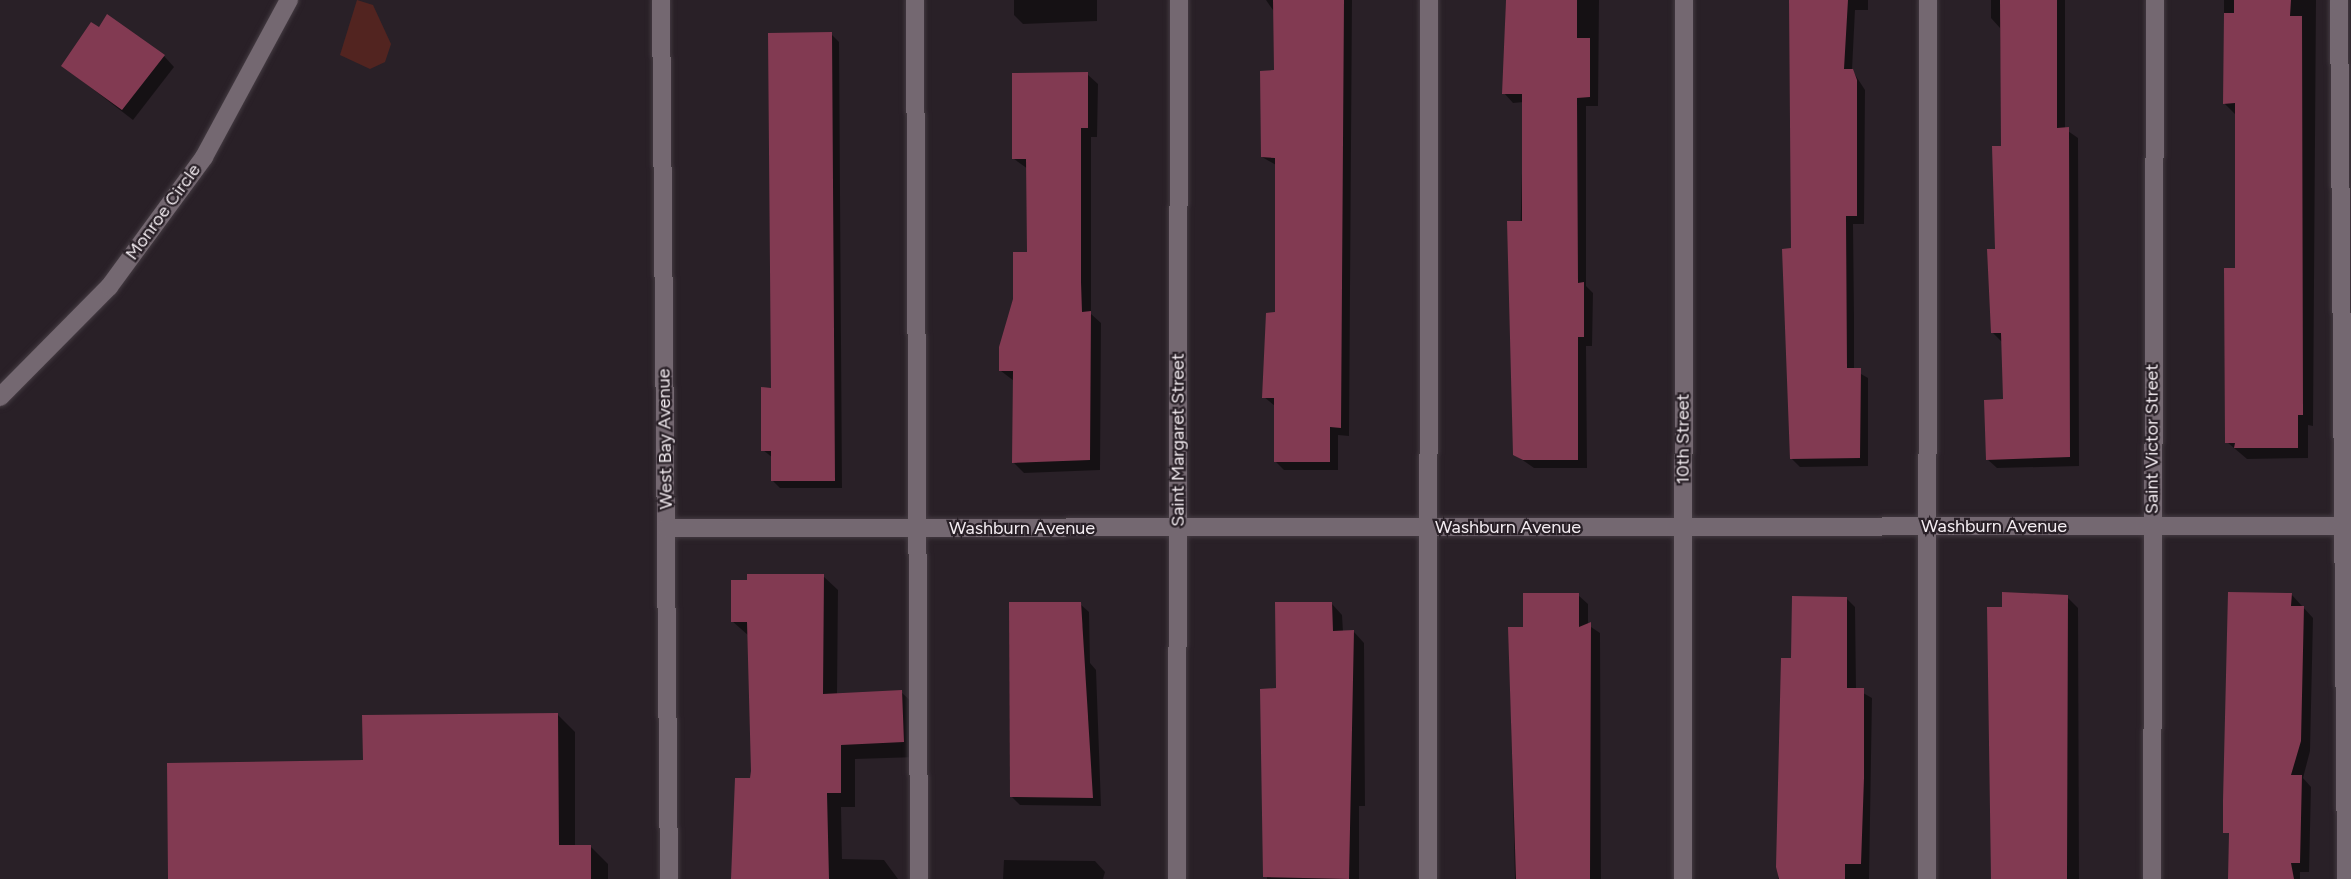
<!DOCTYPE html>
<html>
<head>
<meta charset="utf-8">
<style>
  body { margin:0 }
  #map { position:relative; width:2351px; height:879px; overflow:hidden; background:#292027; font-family:Figtree,sans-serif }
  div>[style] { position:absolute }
  .green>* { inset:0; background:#522420 }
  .shadow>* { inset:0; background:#0007 }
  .building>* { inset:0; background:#823a52 }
  .roads { filter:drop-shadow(0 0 2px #443b42) drop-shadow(0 0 2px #443b42) }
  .minor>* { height:18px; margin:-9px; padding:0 9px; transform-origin:9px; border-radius:9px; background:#746871 }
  span { translate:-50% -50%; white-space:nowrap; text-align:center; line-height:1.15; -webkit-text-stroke:4.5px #292027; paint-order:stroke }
  .street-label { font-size:18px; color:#f3ecf1 }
</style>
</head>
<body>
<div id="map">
  <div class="green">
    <i style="clip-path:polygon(357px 0,373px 5px,391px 44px,385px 62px,370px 69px,340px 55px)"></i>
  </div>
  <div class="shadow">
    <i style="clip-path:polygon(1014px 0,1097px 0,1097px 21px,1023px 24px,1014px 15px)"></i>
    <i style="clip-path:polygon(1266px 0,1352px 0,1349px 436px,1338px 435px,1338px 470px,1284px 470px,1276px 462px,1275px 406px,1264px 397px,1268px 314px,1276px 314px,1276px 165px,1262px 157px,1276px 72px,1275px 13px)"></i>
    <i style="clip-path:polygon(1506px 0,1599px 0,1598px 106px,1586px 106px,1586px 286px,1593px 293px,1592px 346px,1586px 346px,1587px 468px,1534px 468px,1514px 454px,1524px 102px,1513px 103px,1504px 93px)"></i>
    <i style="clip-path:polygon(1791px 0,1868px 0,1868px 10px,1855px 10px,1852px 70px,1865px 90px,1864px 224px,1853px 224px,1854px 316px,1854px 370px,1868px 378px,1868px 466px,1800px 467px,1791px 458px)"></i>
    <i style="clip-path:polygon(1991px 0,2065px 0,2065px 129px,2078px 138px,2079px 466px,1997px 468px,1987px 459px,2004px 401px,2003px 343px,1992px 332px,2003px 148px,2000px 28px,1991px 18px)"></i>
    <i style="clip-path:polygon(2224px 0,2316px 0,2313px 426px,2308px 425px,2308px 458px,2247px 459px,2227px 442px,2226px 269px,2236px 269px,2236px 115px,2224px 103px)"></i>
    <i style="clip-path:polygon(831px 34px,839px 42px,842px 488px,780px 488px,773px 481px,773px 458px,763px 450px)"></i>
    <i style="clip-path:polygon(164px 56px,174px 67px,133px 120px,63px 66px)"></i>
    <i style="clip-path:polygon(1087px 74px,1098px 84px,1097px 137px,1091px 137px,1091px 314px,1101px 323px,1100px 470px,1024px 473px,1014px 463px,1014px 381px,1001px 371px,1029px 254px,1028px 169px,1014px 159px)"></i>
    <i style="clip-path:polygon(823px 576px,838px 590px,837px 695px,901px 692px,916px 706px,918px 757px,855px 759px,855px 807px,841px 807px,842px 859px,884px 860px,898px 879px,734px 879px,753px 772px,749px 636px,732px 621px)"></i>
    <i style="clip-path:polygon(2229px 593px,2291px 594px,2313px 618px,2310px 751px,2303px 778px,2311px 787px,2309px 872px,2300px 872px,2300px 879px,2229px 879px)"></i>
    <i style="clip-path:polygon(1578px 595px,1588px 604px,1588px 625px,1600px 633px,1601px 879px,1515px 879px,1509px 629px,1525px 629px)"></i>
    <i style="clip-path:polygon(2067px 597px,2078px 608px,2079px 879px,1994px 879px,2004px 609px)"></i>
    <i style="clip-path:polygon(1846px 598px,1855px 607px,1856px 689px,1872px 698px,1869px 879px,1778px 879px,1793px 660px)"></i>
    <i style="clip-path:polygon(1080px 604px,1089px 612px,1090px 663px,1096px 670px,1101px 806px,1020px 805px,1011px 796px)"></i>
    <i style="clip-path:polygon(1332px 604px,1342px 615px,1343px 632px,1354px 632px,1364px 643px,1365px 806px,1359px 806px,1359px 879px,1267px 879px,1261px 690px,1278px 690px)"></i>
    <i style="clip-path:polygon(558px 715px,575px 732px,575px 846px,590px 846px,608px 864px,608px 879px,170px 879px,364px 762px)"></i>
    <i style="clip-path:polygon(1004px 860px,1095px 861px,1105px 872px,1103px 879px,1003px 879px)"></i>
  </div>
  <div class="building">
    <i style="clip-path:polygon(1273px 0,1344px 0,1341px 428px,1330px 427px,1330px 462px,1274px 462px,1274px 398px,1262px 398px,1266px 313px,1275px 312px,1275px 158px,1261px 157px,1260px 71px,1274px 70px)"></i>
    <i style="clip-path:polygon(1506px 0,1577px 0,1577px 38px,1590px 38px,1590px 97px,1577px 98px,1578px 283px,1584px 282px,1584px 337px,1578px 337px,1578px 460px,1523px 460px,1513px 455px,1507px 221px,1522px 221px,1522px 94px,1502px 94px)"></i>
    <i style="clip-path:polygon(1789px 0,1848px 0,1844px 69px,1853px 69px,1857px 80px,1857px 216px,1846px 216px,1847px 368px,1861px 368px,1860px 458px,1790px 459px,1782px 249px,1791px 248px)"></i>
    <i style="clip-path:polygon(2000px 0,2057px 0,2057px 128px,2069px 127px,2070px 457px,1986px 460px,1984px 400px,2003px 399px,2001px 333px,1991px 333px,1987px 249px,1995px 249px,1992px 146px,2001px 146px)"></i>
    <i style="clip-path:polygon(2234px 0,2291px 0,2290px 16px,2302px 16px,2303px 415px,2298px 415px,2298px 448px,2234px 448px,2235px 443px,2225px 443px,2224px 268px,2235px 268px,2235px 103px,2223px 104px,2224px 13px,2234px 13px)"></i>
    <i style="clip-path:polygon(107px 14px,165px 55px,122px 110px,61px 66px,91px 22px,99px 27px)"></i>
    <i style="clip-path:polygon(832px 32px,835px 481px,771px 481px,771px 451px,761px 451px,761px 387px,771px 388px,768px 33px)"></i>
    <i style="clip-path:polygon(1088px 72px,1088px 128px,1081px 128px,1081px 282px,1082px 312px,1091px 311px,1090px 460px,1012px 463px,1013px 371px,999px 371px,999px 347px,1013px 299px,1013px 252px,1027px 252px,1026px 159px,1012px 159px,1012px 73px)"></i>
    <i style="clip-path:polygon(747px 574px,824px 574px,823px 694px,902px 690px,904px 742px,841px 745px,841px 793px,827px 793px,829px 879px,731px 879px,735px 778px,750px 778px,751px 771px,747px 622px,731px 622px,731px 580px,747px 580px)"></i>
    <i style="clip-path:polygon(2002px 592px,2068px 595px,2067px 879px,1991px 879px,1987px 607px,2002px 607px)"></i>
    <i style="clip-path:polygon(2228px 592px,2292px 593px,2291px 606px,2304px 606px,2301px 741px,2291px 775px,2302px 775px,2300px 863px,2291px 863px,2294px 879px,2228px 879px,2229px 833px,2223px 833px,2223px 801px)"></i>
    <i style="clip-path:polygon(1523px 593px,1579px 593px,1579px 627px,1591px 622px,1590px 879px,1516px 879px,1508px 627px,1523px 627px)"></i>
    <i style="clip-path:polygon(1792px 596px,1847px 597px,1847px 688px,1864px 688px,1864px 778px,1861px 864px,1845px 864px,1845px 879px,1779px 879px,1776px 867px,1781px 658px,1791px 658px)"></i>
    <i style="clip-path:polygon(1009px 602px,1081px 602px,1093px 798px,1010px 797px)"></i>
    <i style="clip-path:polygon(1275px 602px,1332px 602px,1333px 631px,1354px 630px,1349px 879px,1263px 877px,1260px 689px,1276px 688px)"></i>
    <i style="clip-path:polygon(558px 713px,559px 845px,591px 845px,591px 879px,168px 879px,167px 763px,363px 760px,362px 715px)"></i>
  </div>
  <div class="roads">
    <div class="minor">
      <i style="left:661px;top:0;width:879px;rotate:89.48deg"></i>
      <i style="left:915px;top:0;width:879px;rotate:89.74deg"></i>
      <i style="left:2339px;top:0;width:879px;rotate:89.54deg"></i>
      <i style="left:0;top:397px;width:155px;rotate:-45.3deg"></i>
      <i style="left:109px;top:287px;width:161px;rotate:-53.8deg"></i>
      <i style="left:204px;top:157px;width:179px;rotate:-61.6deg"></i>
      <i style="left:666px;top:528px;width:1685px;rotate:-0.07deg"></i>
      <i style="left:1177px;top:879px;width:879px;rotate:-89.87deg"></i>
      <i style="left:1428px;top:879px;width:879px;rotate:-89.93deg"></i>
      <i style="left:1683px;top:879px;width:879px;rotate:-89.93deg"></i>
      <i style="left:1927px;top:879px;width:879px;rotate:-89.93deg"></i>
      <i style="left:2152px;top:879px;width:879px;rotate:-89.8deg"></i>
    </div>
  </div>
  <div class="street-label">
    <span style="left:163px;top:212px;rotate:-54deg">Monroe Circle</span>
    <span style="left:665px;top:439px;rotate:-91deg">West Bay Avenue</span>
    <span style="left:1683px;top:439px;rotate:-90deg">10th Street</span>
    <span style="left:2152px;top:439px;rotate:-90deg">Saint Victor Street</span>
    <span style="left:1178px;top:440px;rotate:-90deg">Saint Margaret Street</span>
    <span style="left:1994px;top:526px">Washburn Avenue</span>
    <span style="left:1508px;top:527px">Washburn Avenue</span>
    <span style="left:1022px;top:528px">Washburn Avenue</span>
  </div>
</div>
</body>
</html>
